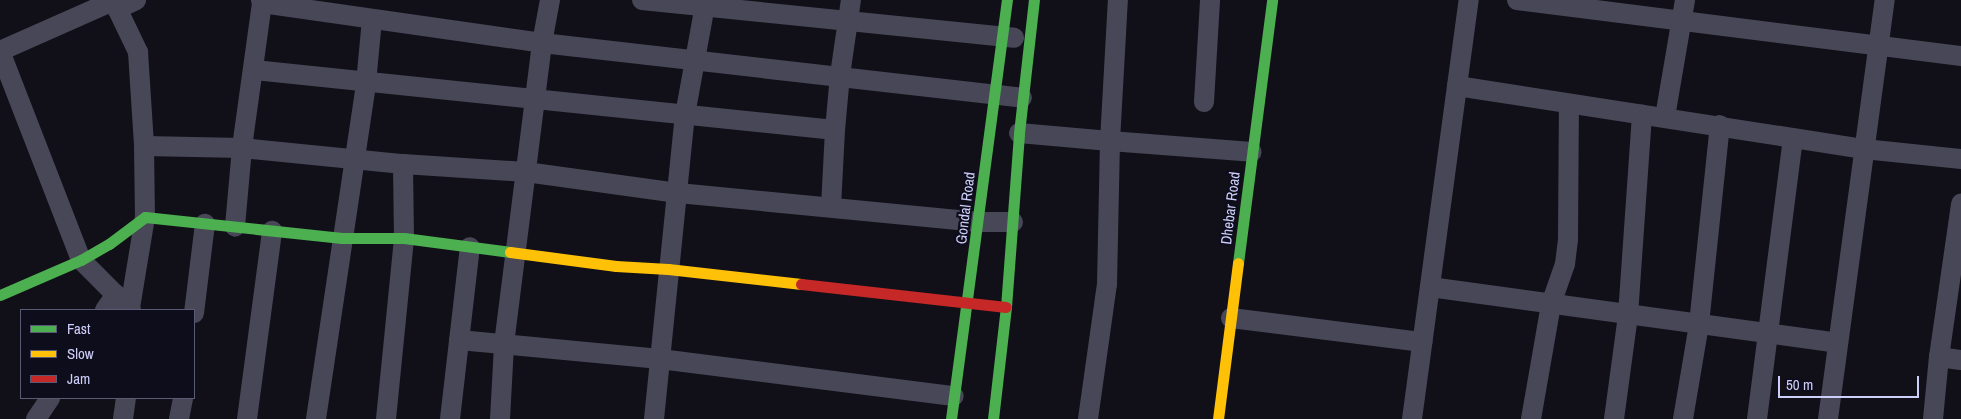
<!DOCTYPE html>
<html>
<head>
<meta charset="utf-8">
<style>
  body { margin:0 }
  #map { position:relative; width:1961px; height:419px; overflow:hidden; background:#111018; font-family:"Archivo Narrow",sans-serif }
  div>[style] { position:absolute }
  .street>* { height:20px; margin:-10px; padding:0 10px; transform-origin:10px; border-radius:10px; background:#474757 }
  .fast>* { height:11px; margin:-5.5px; padding:0 5.5px; transform-origin:5.5px; border-radius:5.5px; background:#4caf50 }
  .slow>* { height:11px; margin:-5.5px; padding:0 5.5px; transform-origin:5.5px; border-radius:5.5px; background:#ffc107 }
  .jam>* { height:11px; margin:-5.5px; padding:0 5.5px; transform-origin:5.5px; border-radius:5.5px; background:#c62828 }
  span { translate:-50% -50%; white-space:nowrap; text-align:center; line-height:1.15; -webkit-text-stroke:4.5px #0e0d1b; paint-order:stroke }
  .street-label { font-size:15px; color:#cdcef9 }
  .legend { position:absolute; left:20px; top:309px; width:175px; height:90px; box-sizing:border-box; background:#0e0d1b; border:1px solid #5a5a74; margin:0; padding:6px 9px; list-style:none; font-size:15px; color:#cdcef9 }
  .legend li { display:flex; align-items:center; gap:10px; height:25px }
  .legend b { width:25px; border:1px solid #5a5a74 }
  .scale { position:absolute; left:1778px; top:376px; width:141px; height:22px; box-sizing:border-box; border:2px solid #cdcef9; border-top:0; padding-left:6px; font-size:15px; line-height:18px; white-space:nowrap; color:#cdcef9; -webkit-text-stroke:4px #0e0d1b; paint-order:stroke }
</style>
</head>
<body>
<div id="map">
  <div class="street">
    <i style="left:113px;top:0;width:58px;rotate:64.3deg"></i>
    <i style="left:138px;top:52px;width:94px;rotate:86.3deg"></i>
    <i style="left:144px;top:146px;width:71px;rotate:89.2deg"></i>
    <i style="left:145px;top:217px;width:92px;rotate:99.4deg"></i>
    <i style="left:261px;top:0;width:3px;rotate:72deg"></i>
    <i style="left:262px;top:3px;width:283px;rotate:8.1deg"></i>
    <i style="left:542px;top:43px;width:483px;rotate:6.5deg"></i>
    <i style="left:642px;top:0;width:374px;rotate:5.8deg"></i>
    <i style="left:1517px;top:0;width:448px;rotate:7.2deg"></i>
    <i style="left:262px;top:3px;width:146px;rotate:97.9deg"></i>
    <i style="left:242px;top:148px;width:162px;rotate:5.7deg"></i>
    <i style="left:403px;top:164px;width:123px;rotate:3.7deg"></i>
    <i style="left:526px;top:172px;width:153px;rotate:7.9deg"></i>
    <i style="left:678px;top:193px;width:302px;rotate:5.5deg"></i>
    <i style="left:979px;top:222px;width:34px"></i>
    <i style="left:117px;top:9px;width:21px;rotate:-25deg"></i>
    <i style="left:0;top:51px;width:224px;rotate:68.8deg"></i>
    <i style="left:81px;top:260px;width:71px;rotate:45deg"></i>
    <i style="left:0;top:51px;width:124px;rotate:-23.9deg"></i>
    <i style="left:254px;top:70px;width:584px;rotate:5.9deg"></i>
    <i style="left:835px;top:130px;width:77px;rotate:93deg"></i>
    <i style="left:1457px;top:86px;width:412px;rotate:8.8deg"></i>
    <i style="left:1864px;top:149px;width:98px;rotate:5.9deg"></i>
    <i style="left:1204px;top:102px;width:102px;rotate:-86.6deg"></i>
    <i style="left:1665px;top:117px;width:119px;rotate:-80.3deg"></i>
    <i style="left:835px;top:130px;width:55px;rotate:-84.8deg"></i>
    <i style="left:840px;top:75px;width:76px;rotate:-81.7deg"></i>
    <i style="left:1019px;top:133px;width:91px;rotate:5deg"></i>
    <i style="left:1110px;top:141px;width:141px;rotate:-86.8deg"></i>
    <i style="left:144px;top:146px;width:98px;rotate:1.2deg"></i>
    <i style="left:242px;top:148px;width:79px;rotate:95.1deg"></i>
    <i style="left:1430px;top:287px;width:411px;rotate:7.8deg"></i>
    <i style="left:105px;top:310px;width:19px;rotate:-55deg"></i>
    <i style="left:194px;top:313px;width:90px;rotate:-83deg"></i>
    <i style="left:1231px;top:318px;width:193px;rotate:7.2deg"></i>
    <i style="left:459px;top:340px;width:202px;rotate:5.4deg"></i>
    <i style="left:660px;top:359px;width:296px;rotate:7.2deg"></i>
    <i style="left:1939px;top:357px;width:22px;rotate:8deg"></i>
    <i style="left:36px;top:419px;width:25px;rotate:-56deg"></i>
    <i style="left:123px;top:419px;width:21px;rotate:-82deg"></i>
    <i style="left:179px;top:419px;width:21px;rotate:-79deg"></i>
    <i style="left:247px;top:419px;width:190px;rotate:-82.4deg"></i>
    <i style="left:316px;top:419px;width:340px;rotate:-81.5deg"></i>
    <i style="left:366px;top:83px;width:64px;rotate:-84.6deg"></i>
    <i style="left:386px;top:419px;width:182px;rotate:-84.3deg"></i>
    <i style="left:404px;top:238px;width:74px;rotate:-90.8deg"></i>
    <i style="left:450px;top:419px;width:173px;rotate:-83.4deg"></i>
    <i style="left:500px;top:419px;width:75px;rotate:-86.9deg"></i>
    <i style="left:504px;top:344px;width:303px;rotate:-82.8deg"></i>
    <i style="left:542px;top:43px;width:44px;rotate:-79.5deg"></i>
    <i style="left:654px;top:419px;width:306px;rotate:-84.2deg"></i>
    <i style="left:685px;top:115px;width:117px;rotate:-79.7deg"></i>
    <i style="left:1088px;top:419px;width:136px;rotate:-82deg"></i>
    <i style="left:1107px;top:284px;width:143px;rotate:-88.8deg"></i>
    <i style="left:1110px;top:141px;width:142px;rotate:4.4deg"></i>
    <i style="left:1412px;top:419px;width:423px;rotate:-82.3deg"></i>
    <i style="left:1531px;top:419px;width:117px;rotate:-80.1deg"></i>
    <i style="left:1551px;top:304px;width:42px;rotate:-70.7deg"></i>
    <i style="left:1565px;top:264px;width:25px;rotate:-83deg"></i>
    <i style="left:1568px;top:239px;width:135px;rotate:-89.6deg"></i>
    <i style="left:1614px;top:419px;width:105px;rotate:-82.3deg"></i>
    <i style="left:1628px;top:315px;width:201px;rotate:-86deg"></i>
    <i style="left:1683px;top:419px;width:96px;rotate:-80.4deg"></i>
    <i style="left:1699px;top:324px;width:200px;rotate:-84deg"></i>
    <i style="left:1757px;top:419px;width:283px;rotate:-82.7deg"></i>
    <i style="left:1828px;top:419px;width:423px;rotate:-82.3deg"></i>
    <i style="left:1933px;top:419px;width:62px;rotate:-84.5deg"></i>
    <i style="left:1939px;top:357px;width:155px;rotate:-81.8deg"></i>
  </div>
  <div class="fast">
    <i style="left:1238px;top:263px;width:265px;rotate:-82.6deg"></i>
    <i style="left:0;top:295px;width:88px;rotate:-23.4deg"></i>
    <i style="left:81px;top:260px;width:32px;rotate:-30deg"></i>
    <i style="left:109px;top:244px;width:45px;rotate:-36.9deg"></i>
    <i style="left:145px;top:217px;width:198px;rotate:6.1deg"></i>
    <i style="left:342px;top:238px;width:62px"></i>
    <i style="left:404px;top:238px;width:107px;rotate:7.5deg"></i>
    <i style="left:951px;top:419px;width:423px;rotate:-82.4deg"></i>
    <i style="left:993px;top:419px;width:113px;rotate:-83.4deg"></i>
    <i style="left:1006px;top:307px;width:174px;rotate:-85.7deg"></i>
    <i style="left:1019px;top:133px;width:134px;rotate:-83.6deg"></i>
  </div>
  <div class="slow">
    <i style="left:510px;top:252px;width:107px;rotate:7.5deg"></i>
    <i style="left:616px;top:266px;width:52px;rotate:3.3deg"></i>
    <i style="left:668px;top:269px;width:134px;rotate:6.4deg"></i>
    <i style="left:1218px;top:419px;width:157px;rotate:-82.7deg"></i>
  </div>
  <div class="jam">
    <i style="left:801px;top:284px;width:206px;rotate:6.4deg"></i>
  </div>
  <div class="street-label">
    <span style="left:965px;top:208px;rotate:-83deg">Gondal Road</span>
    <span style="left:1230px;top:208px;rotate:-83deg">Dhebar Road</span>
  </div>
  <ul class="legend">
  <li><b style="height:6px;background:#4caf50"></b>Fast</li>
  <li><b style="height:6px;background:#ffc107"></b>Slow</li>
  <li><b style="height:6px;background:#c62828"></b>Jam</li>
  </ul>
  <div class="scale">50 m</div>
</div>
</body>
</html>
